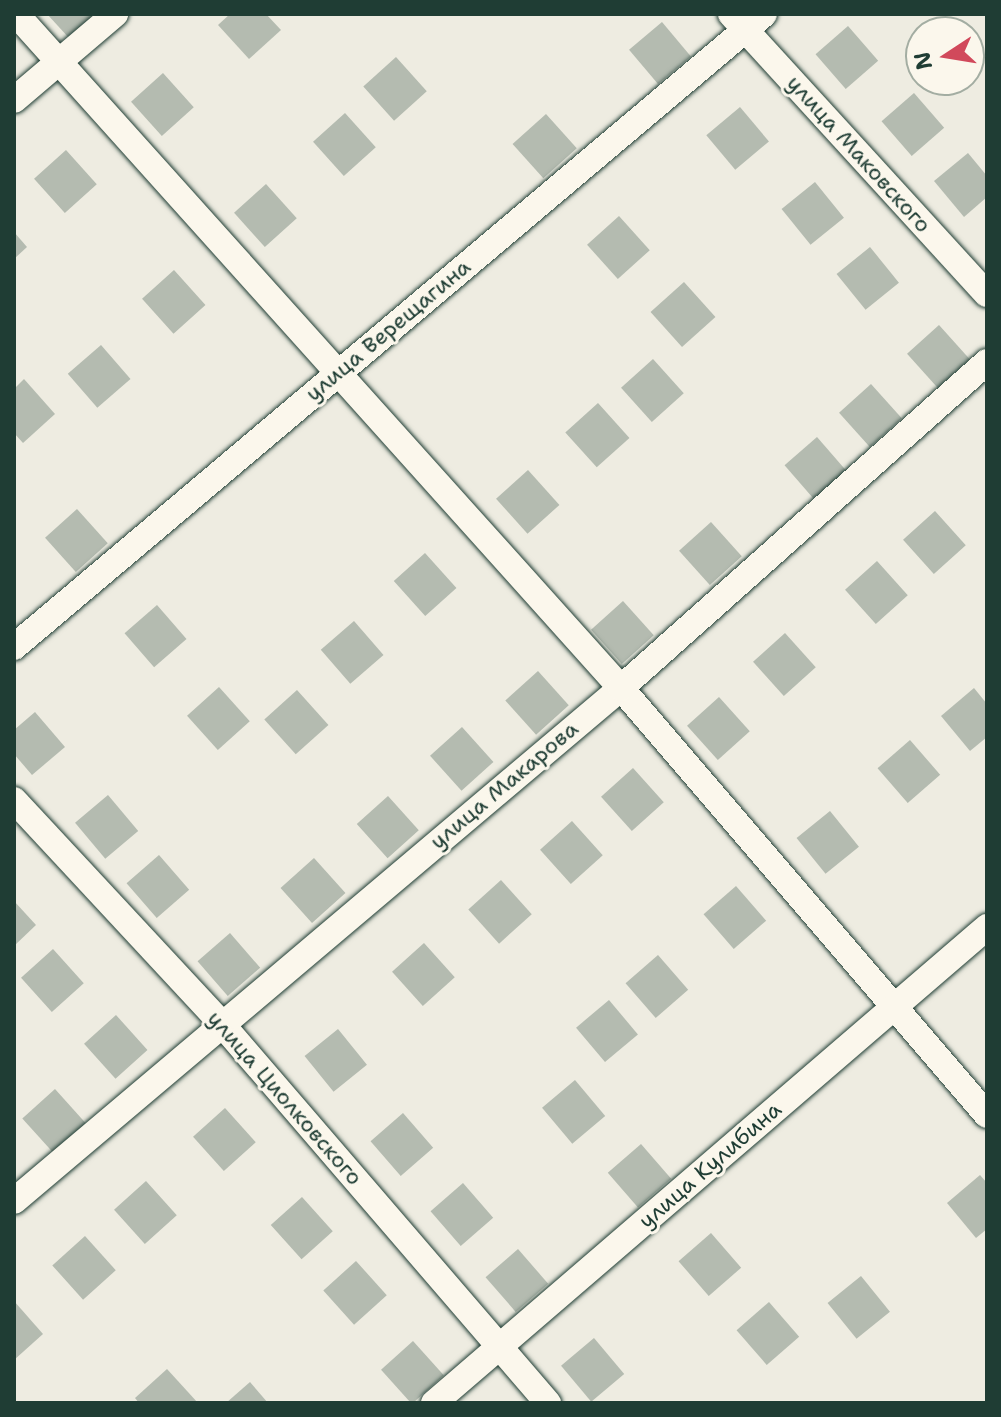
<!DOCTYPE html>
<html>
<head>
<meta charset="utf-8">
<style>
  body { margin:0 }
  #map { position:relative; width:1001px; height:1417px; overflow:hidden; background:#eeece1; font-family:"Shantell Sans",sans-serif }
  div>[style] { position:absolute }
  .building>* { inset:0; background:#b4bbb0; transform-origin:0 0 }
  .roads { filter:drop-shadow(0 0 2px #1f3d34) drop-shadow(0 0 2px #1f3d34) }
  .minor>* { height:26px; margin:-13px; padding:0 13px; transform-origin:13px; border-radius:13px; background:#fbf7ec }
  span { translate:-50% -50%; white-space:nowrap; text-align:center; line-height:1.15; -webkit-text-stroke:6px #fbf7ec; paint-order:stroke }
  .street-label { font-size:22px; color:#1f3d34 }
  .frame { position:absolute; inset:0; border:16px solid #1f3d34; pointer-events:none }
  .north { position:absolute; left:905px; top:16px; width:80px; height:80px; box-sizing:border-box; background:#fbf7ec; border:2px solid #a3ada2; border-radius:50%; rotate:258deg; font-size:22px; font-weight:700; line-height:32px; text-align:center; color:#1f3d34 }
  .north::after { content:''; display:block; margin:auto; width:28px; height:36px; background:#d1495b; clip-path:polygon(50% 0,100% 100%,50% 72%,0 100%) }
</style>
</head>
<body>
<div id="map">
  <div class="building">
    <i style="clip-path:polygon(47px 14px,96px 14px,69px 38px)"></i>
    <i style="clip-path:polygon(230px 14px,266px 14px,281px 30px,249px 59px,218px 25px)"></i>
    <i style="left:662px;top:22px;width:45px;height:43px;rotate:50deg"></i>
    <i style="left:848px;top:26px;width:46px;height:43px;rotate:49deg"></i>
    <i style="left:396px;top:57px;width:46px;height:44px;rotate:48deg"></i>
    <i style="left:163px;top:73px;width:46px;height:43px;rotate:48deg"></i>
    <i style="left:914px;top:93px;width:46px;height:43px;rotate:49deg"></i>
    <i style="left:740px;top:107px;width:45px;height:44px;rotate:50deg"></i>
    <i style="left:345px;top:113px;width:46px;height:43px;rotate:48deg"></i>
    <i style="left:546px;top:114px;width:46px;height:45px;rotate:48deg"></i>
    <i style="left:66px;top:150px;width:46px;height:43px;rotate:48deg"></i>
    <i style="clip-path:polygon(968px 153px,987px 176px,987px 197px,964px 217px,934px 181px)"></i>
    <i style="left:815px;top:182px;width:46px;height:43px;rotate:51deg"></i>
    <i style="left:266px;top:184px;width:46px;height:43px;rotate:48deg"></i>
    <i style="left:619px;top:216px;width:46px;height:43px;rotate:48deg"></i>
    <i style="clip-path:polygon(14px 232px,27px 247px,14px 259px)"></i>
    <i style="left:870px;top:247px;width:46px;height:43px;rotate:51deg"></i>
    <i style="left:174px;top:270px;width:47px;height:43px;rotate:48deg"></i>
    <i style="left:684px;top:282px;width:47px;height:45px;rotate:48deg"></i>
    <i style="left:939px;top:325px;width:46px;height:43px;rotate:48deg"></i>
    <i style="left:101px;top:345px;width:45px;height:44px;rotate:49deg"></i>
    <i style="left:653px;top:359px;width:46px;height:43px;rotate:48deg"></i>
    <i style="clip-path:polygon(24px 379px,55px 414px,23px 443px,14px 433px,14px 389px)"></i>
    <i style="left:871px;top:384px;width:46px;height:43px;rotate:48deg"></i>
    <i style="left:598px;top:403px;width:47px;height:44px;rotate:48deg"></i>
    <i style="left:817px;top:437px;width:45px;height:43px;rotate:49deg"></i>
    <i style="left:528px;top:470px;width:47px;height:43px;rotate:48deg"></i>
    <i style="left:77px;top:509px;width:46px;height:43px;rotate:48deg"></i>
    <i style="left:935px;top:511px;width:46px;height:43px;rotate:48deg"></i>
    <i style="left:711px;top:522px;width:46px;height:43px;rotate:48deg"></i>
    <i style="left:425px;top:553px;width:47px;height:42px;rotate:48deg"></i>
    <i style="left:877px;top:561px;width:46px;height:43px;rotate:48deg"></i>
    <i style="left:623px;top:601px;width:46px;height:43px;rotate:48deg"></i>
    <i style="left:157px;top:605px;width:45px;height:43px;rotate:49deg"></i>
    <i style="left:354px;top:621px;width:45px;height:44px;rotate:49deg"></i>
    <i style="left:785px;top:633px;width:46px;height:43px;rotate:48deg"></i>
    <i style="left:538px;top:671px;width:46px;height:44px;rotate:48deg"></i>
    <i style="left:219px;top:687px;width:46px;height:43px;rotate:48deg"></i>
    <i style="clip-path:polygon(974px 688px,987px 704px,987px 737px,970px 751px,941px 716px)"></i>
    <i style="left:297px;top:690px;width:47px;height:44px;rotate:48deg"></i>
    <i style="left:719px;top:697px;width:46px;height:43px;rotate:48deg"></i>
    <i style="clip-path:polygon(35px 712px,65px 747px,32px 775px,14px 754px,14px 730px)"></i>
    <i style="left:462px;top:727px;width:47px;height:43px;rotate:48deg"></i>
    <i style="left:910px;top:740px;width:46px;height:43px;rotate:49deg"></i>
    <i style="left:633px;top:768px;width:46px;height:43px;rotate:48deg"></i>
    <i style="left:108px;top:795px;width:47px;height:43px;rotate:50deg"></i>
    <i style="left:388px;top:796px;width:46px;height:42px;rotate:48deg"></i>
    <i style="left:830px;top:811px;width:46px;height:43px;rotate:51deg"></i>
    <i style="left:572px;top:821px;width:46px;height:43px;rotate:48deg"></i>
    <i style="left:159px;top:855px;width:46px;height:43px;rotate:49deg"></i>
    <i style="left:314px;top:858px;width:47px;height:45px;rotate:48deg"></i>
    <i style="left:501px;top:880px;width:46px;height:44px;rotate:48deg"></i>
    <i style="left:736px;top:886px;width:46px;height:43px;rotate:49deg"></i>
    <i style="clip-path:polygon(14px 901px,36px 925px,14px 946px)"></i>
    <i style="left:230px;top:933px;width:46px;height:43px;rotate:49deg"></i>
    <i style="left:424px;top:943px;width:46px;height:43px;rotate:48deg"></i>
    <i style="left:53px;top:949px;width:46px;height:43px;rotate:48deg"></i>
    <i style="left:658px;top:955px;width:46px;height:43px;rotate:49deg"></i>
    <i style="left:609px;top:1000px;width:45px;height:43px;rotate:50deg"></i>
    <i style="left:116px;top:1015px;width:47px;height:43px;rotate:48deg"></i>
    <i style="left:338px;top:1029px;width:46px;height:43px;rotate:51deg"></i>
    <i style="left:575px;top:1080px;width:47px;height:43px;rotate:50deg"></i>
    <i style="left:55px;top:1089px;width:47px;height:44px;rotate:48deg"></i>
    <i style="left:225px;top:1108px;width:46px;height:43px;rotate:48deg"></i>
    <i style="left:403px;top:1113px;width:46px;height:43px;rotate:49deg"></i>
    <i style="left:641px;top:1144px;width:46px;height:44px;rotate:49deg"></i>
    <i style="clip-path:polygon(980px 1175px,987px 1183px,987px 1229px,976px 1238px,947px 1203px)"></i>
    <i style="left:146px;top:1181px;width:46px;height:43px;rotate:48deg"></i>
    <i style="left:463px;top:1183px;width:46px;height:43px;rotate:49deg"></i>
    <i style="left:302px;top:1197px;width:46px;height:42px;rotate:48deg"></i>
    <i style="left:711px;top:1233px;width:46px;height:43px;rotate:49deg"></i>
    <i style="left:85px;top:1236px;width:46px;height:44px;rotate:48deg"></i>
    <i style="left:518px;top:1249px;width:46px;height:43px;rotate:49deg"></i>
    <i style="left:356px;top:1261px;width:46px;height:44px;rotate:48deg"></i>
    <i style="left:861px;top:1276px;width:46px;height:43px;rotate:51deg"></i>
    <i style="clip-path:polygon(14px 1301px,43px 1334px,14px 1360px)"></i>
    <i style="left:769px;top:1302px;width:46px;height:43px;rotate:49deg"></i>
    <i style="left:594px;top:1338px;width:47px;height:43px;rotate:50deg"></i>
    <i style="left:413px;top:1341px;width:46px;height:43px;rotate:48deg"></i>
    <i style="clip-path:polygon(167px 1369px,198px 1403px,139px 1403px,135px 1398px)"></i>
    <i style="clip-path:polygon(250px 1382px,268px 1403px,226px 1403px)"></i>
  </div>
  <div class="roads">
    <div class="minor">
      <i style="left:16px;top:14px;width:906px;rotate:48.09deg"></i>
      <i style="left:621px;top:688px;width:562px;rotate:49.4deg"></i>
      <i style="left:731px;top:14px;width:379px;rotate:47.6deg"></i>
      <i style="left:14px;top:100px;width:133px;rotate:-40.4deg"></i>
      <i style="left:14px;top:647px;width:981px;rotate:-40.16deg"></i>
      <i style="left:14px;top:800px;width:303px;rotate:47.1deg"></i>
      <i style="left:220px;top:1022px;width:503px;rotate:49.28deg"></i>
      <i style="left:14px;top:1201px;width:795px;rotate:-40.2deg"></i>
      <i style="left:621px;top:688px;width:490px;rotate:-41.7deg"></i>
      <i style="left:434px;top:1403px;width:730px;rotate:-40.72deg"></i>
    </div>
  </div>
  <div class="street-label">
    <span style="left:859px;top:154px;rotate:48deg">улица Маковского</span>
    <span style="left:388px;top:330px;rotate:-40deg">улица Верещагина</span>
    <span style="left:504px;top:785px;rotate:-40deg">улица Макарова</span>
    <span style="left:285px;top:1098px;rotate:49deg">улица Циолковского</span>
    <span style="left:710px;top:1165px;rotate:-41deg">улица Кулибина</span>
  </div>
  <div class="frame"></div>
  <div class="north">N</div>
</div>
</body>
</html>
